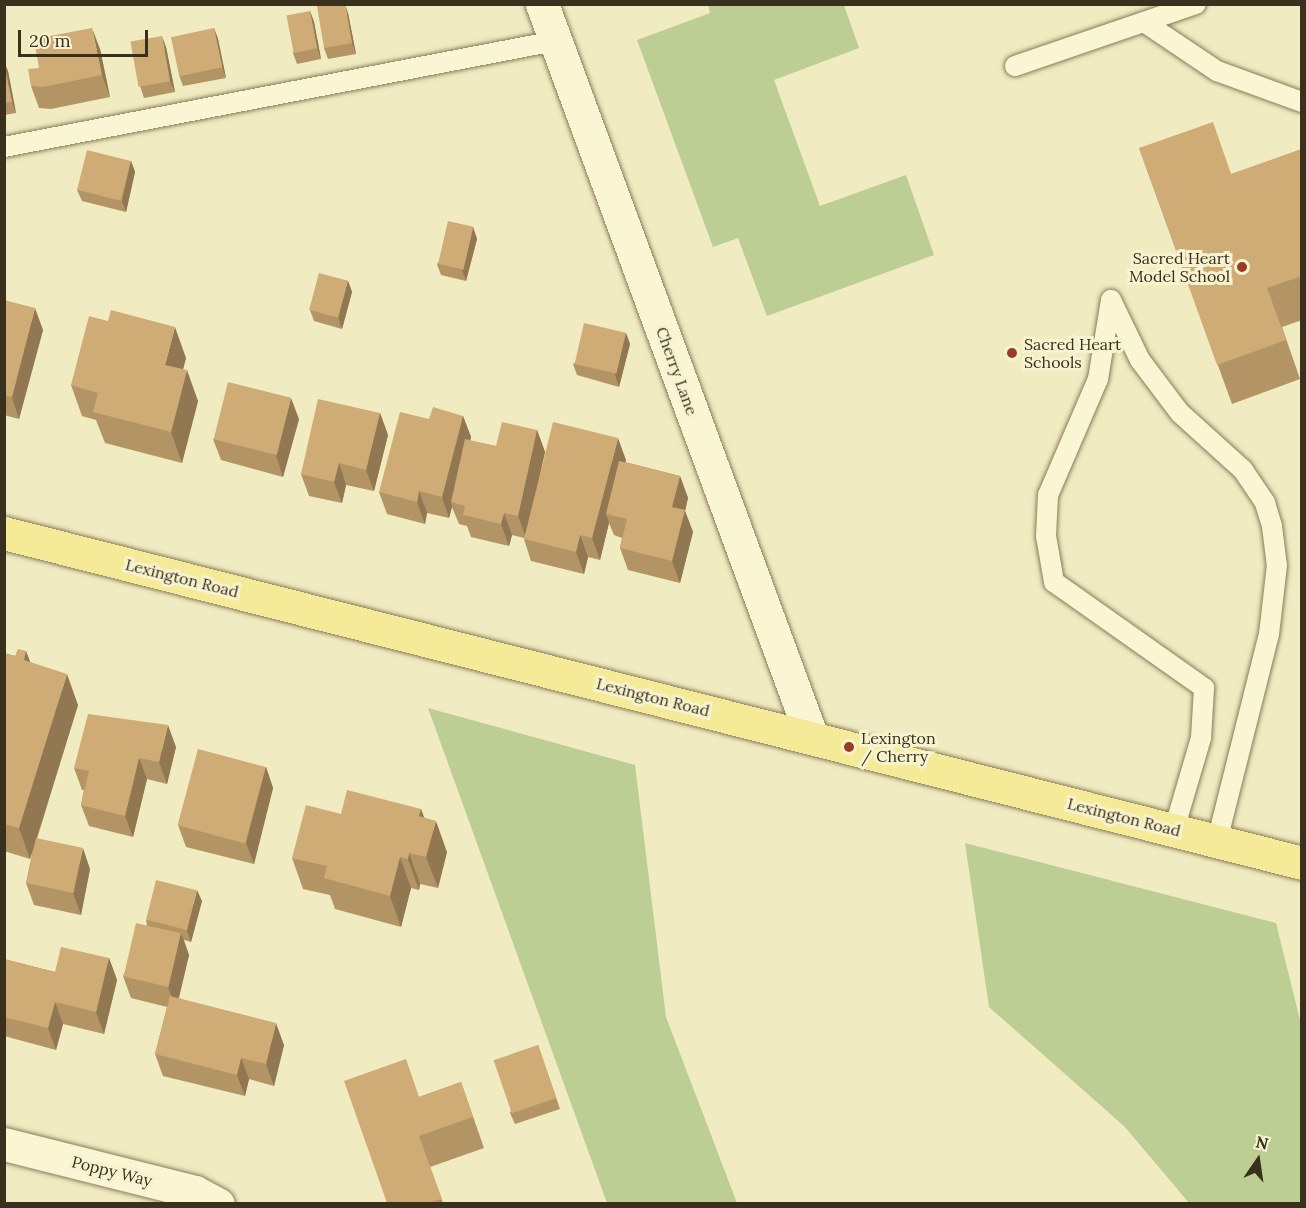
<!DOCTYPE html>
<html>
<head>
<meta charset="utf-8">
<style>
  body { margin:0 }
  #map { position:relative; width:1306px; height:1208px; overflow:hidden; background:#f0ebc1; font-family:Lora,serif }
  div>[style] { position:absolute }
  .green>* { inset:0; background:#bcce94 }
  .roads { filter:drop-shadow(0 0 2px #8a7c58) drop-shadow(0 0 2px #8a7c58) }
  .lane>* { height:20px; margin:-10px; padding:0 10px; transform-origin:10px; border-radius:10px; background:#faf6d4 }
  .street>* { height:33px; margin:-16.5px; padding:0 16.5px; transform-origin:16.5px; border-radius:16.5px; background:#faf6d4 }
  .primary>* { height:33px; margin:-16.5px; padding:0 16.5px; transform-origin:16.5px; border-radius:16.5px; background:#f5ea97 }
  .wall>* { inset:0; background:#b29465 }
  .shaded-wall>* { inset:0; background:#917852 }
  .building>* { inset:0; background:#cfac75; transform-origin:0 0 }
  .dots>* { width:16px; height:16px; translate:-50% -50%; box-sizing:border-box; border:3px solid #f7f3d0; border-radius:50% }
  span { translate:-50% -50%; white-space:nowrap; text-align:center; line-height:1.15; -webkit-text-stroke:6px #f7f3d0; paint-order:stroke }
  .poi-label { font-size:16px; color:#39301d }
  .right { translate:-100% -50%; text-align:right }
  .left { translate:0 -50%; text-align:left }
  .street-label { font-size:16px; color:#39301d }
  .frame { position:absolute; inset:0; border:6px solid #39301d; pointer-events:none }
  .north { position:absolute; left:1228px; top:1130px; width:60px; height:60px; -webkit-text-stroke:4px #f7f3d0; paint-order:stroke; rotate:13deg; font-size:16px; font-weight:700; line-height:24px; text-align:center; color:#39301d }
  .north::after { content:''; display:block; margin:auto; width:21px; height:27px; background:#39301d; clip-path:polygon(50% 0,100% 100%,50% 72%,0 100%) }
  .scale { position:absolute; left:18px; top:30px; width:130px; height:27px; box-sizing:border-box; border:3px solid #39301d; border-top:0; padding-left:8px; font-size:18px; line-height:21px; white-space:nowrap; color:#39301d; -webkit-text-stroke:4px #f7f3d0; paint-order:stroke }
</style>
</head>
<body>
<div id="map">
  <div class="green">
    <i style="clip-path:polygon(708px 5px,844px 5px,859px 48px,774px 80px,820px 206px,906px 175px,934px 255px,767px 316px,738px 238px,713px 247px,637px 40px,710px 13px)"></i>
    <i style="clip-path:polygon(428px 708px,635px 765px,666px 1017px,737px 1203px,607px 1203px)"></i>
    <i style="clip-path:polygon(965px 843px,1276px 923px,1301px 1024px,1301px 1203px,1189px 1203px,1125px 1127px,989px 1007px)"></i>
  </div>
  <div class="roads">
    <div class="lane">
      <i style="left:1144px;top:22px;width:88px;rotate:33.9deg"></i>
      <i style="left:1217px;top:71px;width:90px;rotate:20deg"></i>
      <i style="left:1015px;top:66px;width:191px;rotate:-18.9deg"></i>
      <i style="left:4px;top:147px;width:561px;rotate:-10.89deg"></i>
      <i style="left:1111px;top:300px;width:80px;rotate:99.3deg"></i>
      <i style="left:1098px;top:379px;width:126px;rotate:113.3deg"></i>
      <i style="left:1048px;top:495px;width:41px;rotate:92.8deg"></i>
      <i style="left:1046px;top:536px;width:47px;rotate:80.1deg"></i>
      <i style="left:1054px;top:582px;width:184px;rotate:35.2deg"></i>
      <i style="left:1204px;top:688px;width:50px;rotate:93.4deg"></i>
      <i style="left:1201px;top:738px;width:96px;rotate:106.4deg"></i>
      <i style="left:1111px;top:300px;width:67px;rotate:64.2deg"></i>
      <i style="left:1140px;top:360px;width:66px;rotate:53deg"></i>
      <i style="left:1180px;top:413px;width:85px;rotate:42.1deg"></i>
      <i style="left:1243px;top:470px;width:40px;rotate:56deg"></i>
      <i style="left:1265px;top:503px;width:24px;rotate:73deg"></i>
      <i style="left:1272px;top:526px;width:39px;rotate:83deg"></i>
      <i style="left:1277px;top:565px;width:69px;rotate:96.6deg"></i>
      <i style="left:1269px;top:634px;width:213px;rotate:104.1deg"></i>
    </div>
    <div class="street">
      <i style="left:542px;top:4px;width:782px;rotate:69.8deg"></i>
      <i style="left:4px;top:1144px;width:197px;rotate:14.1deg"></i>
      <i style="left:195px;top:1192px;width:26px;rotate:28deg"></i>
    </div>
    <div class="primary">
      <i style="left:4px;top:533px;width:1339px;rotate:14.26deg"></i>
    </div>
  </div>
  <div class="wall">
    <i style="clip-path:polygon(310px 11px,314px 22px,321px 59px,297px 64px,293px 53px)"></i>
    <i style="clip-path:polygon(348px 13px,356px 54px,328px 59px,324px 48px)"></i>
    <i style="clip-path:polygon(214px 28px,218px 39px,226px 78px,183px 86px,179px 75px)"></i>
    <i style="clip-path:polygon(166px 47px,175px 92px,144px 98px,140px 86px)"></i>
    <i style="clip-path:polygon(100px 49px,110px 97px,51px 109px,39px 108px,31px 86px,39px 68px)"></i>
    <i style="clip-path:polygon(4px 62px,8px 71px,16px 113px,4px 115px)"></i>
    <i style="clip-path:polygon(1139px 148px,1232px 174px,1302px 149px,1302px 320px,1282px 327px,1300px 379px,1232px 404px)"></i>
    <i style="clip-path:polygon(131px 161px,135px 172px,126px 212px,82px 201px,77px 190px)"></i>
    <i style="clip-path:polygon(473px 227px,477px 239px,466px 281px,441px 275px,437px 264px)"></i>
    <i style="clip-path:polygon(348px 281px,352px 292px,342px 329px,314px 321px,310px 310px)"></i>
    <i style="clip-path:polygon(4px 300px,43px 330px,19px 419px,4px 415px)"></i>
    <i style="clip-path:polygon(626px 333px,630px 344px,619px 387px,577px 375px,573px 364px)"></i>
    <i style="clip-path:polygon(186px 358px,183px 369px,198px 401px,182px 463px,105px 443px,96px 420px,82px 416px,71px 385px)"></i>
    <i style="clip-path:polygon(380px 413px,388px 435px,374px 491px,346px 485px,342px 503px,309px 496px,301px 474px)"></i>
    <i style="clip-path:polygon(463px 416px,471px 437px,470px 441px,496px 446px,537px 430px,545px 452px,540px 473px,626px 460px,625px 462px,680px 476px,688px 498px,685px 511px,693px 532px,680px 583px,628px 570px,620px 548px,622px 538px,614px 535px,609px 523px,600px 560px,588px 557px,584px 574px,531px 561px,524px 539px,524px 538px,512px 535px,509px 546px,471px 537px,467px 526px,459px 524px,452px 507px,449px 518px,427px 513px,425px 524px,387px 514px,379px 492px,429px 419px)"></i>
    <i style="clip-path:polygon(299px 419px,283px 477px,221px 460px,213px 439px)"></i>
    <i style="clip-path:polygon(26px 651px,30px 663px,78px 705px,37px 839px,90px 869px,81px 915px,34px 905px,26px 883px,33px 850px,30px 859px,4px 851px,4px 653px,15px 656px)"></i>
    <i style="clip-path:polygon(176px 747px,167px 784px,147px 779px,133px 837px,89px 826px,81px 805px,84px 790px,82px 790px,74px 768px)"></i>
    <i style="clip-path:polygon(266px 767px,273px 788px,254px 864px,186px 847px,178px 825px)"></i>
    <i style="clip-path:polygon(421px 809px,424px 817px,447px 852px,438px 888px,420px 884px,419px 890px,411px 888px,401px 927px,335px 909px,330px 895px,303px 889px,292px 858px,341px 814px)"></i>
    <i style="clip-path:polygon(202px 901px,191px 942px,184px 940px,189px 955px,179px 998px,284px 1045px,274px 1086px,249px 1079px,245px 1096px,163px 1076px,155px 1054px,167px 1007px,131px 998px,123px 976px,147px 925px,146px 920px)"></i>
    <i style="clip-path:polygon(109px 958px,117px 980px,104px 1034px,63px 1024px,56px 1050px,4px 1036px,4px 959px,55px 972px)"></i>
    <i style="clip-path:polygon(538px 1045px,560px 1109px,515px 1124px,510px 1113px)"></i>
    <i style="clip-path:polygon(461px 1082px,484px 1148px,430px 1167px,443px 1203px,387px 1203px,419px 1097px)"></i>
  </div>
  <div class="shaded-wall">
    <i style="clip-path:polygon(345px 4px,348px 13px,356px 54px,352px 43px)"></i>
    <i style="clip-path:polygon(310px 11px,314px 22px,321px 59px,317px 48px)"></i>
    <i style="clip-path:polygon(92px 28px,100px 49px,110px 97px,102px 75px)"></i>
    <i style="clip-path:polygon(214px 28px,218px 39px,226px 78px,222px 67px)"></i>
    <i style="clip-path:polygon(162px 36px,166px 47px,175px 92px,170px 81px)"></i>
    <i style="clip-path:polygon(4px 62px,8px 71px,16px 113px,12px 102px)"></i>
    <i style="clip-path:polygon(131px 161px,135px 172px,126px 212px,122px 201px)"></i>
    <i style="clip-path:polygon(473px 227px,477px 239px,466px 281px,462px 270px)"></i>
    <i style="clip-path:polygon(348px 281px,352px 292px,342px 329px,338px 317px)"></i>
    <i style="clip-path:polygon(35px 308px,43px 330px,19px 419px,12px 397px)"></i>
    <i style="clip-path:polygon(175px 327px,186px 358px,176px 396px,165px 365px)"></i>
    <i style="clip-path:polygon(626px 333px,630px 344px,619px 387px,615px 375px)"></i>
    <i style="clip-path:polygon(187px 370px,198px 401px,182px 463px,171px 432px)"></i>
    <i style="clip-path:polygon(291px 398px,299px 419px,283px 477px,276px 455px)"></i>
    <i style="clip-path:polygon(380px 413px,388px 435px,374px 491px,366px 470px)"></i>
    <i style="clip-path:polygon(463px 416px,471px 437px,454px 503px,451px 502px,452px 507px,449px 518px,442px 497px)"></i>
    <i style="clip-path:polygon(537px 430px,545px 452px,526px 538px,518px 516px)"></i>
    <i style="clip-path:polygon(618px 438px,626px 460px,611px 515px,606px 514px,609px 523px,600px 560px,592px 538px)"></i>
    <i style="clip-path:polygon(339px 463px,346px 485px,342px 503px,334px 482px)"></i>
    <i style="clip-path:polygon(680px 476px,688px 498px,685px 511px,693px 532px,680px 583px,672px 561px,672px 507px)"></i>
    <i style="clip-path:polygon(419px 491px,427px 513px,425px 524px,417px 502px)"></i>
    <i style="clip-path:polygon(504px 513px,512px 535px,509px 546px,501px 524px)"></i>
    <i style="clip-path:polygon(580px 535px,588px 557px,584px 574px,576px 552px)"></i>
    <i style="clip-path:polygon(26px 651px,38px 682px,24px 660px)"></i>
    <i style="clip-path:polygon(67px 674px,78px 705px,30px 859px,19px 828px)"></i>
    <i style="clip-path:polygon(168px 725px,176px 747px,167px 784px,159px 762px)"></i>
    <i style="clip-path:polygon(139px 758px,147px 779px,133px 837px,125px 816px)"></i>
    <i style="clip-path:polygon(266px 767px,273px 788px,254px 864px,246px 843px)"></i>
    <i style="clip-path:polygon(421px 809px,431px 838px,436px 821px,447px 852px,438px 888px,426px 857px,419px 816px)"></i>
    <i style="clip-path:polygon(83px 848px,90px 869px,81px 915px,73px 893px)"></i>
    <i style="clip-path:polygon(409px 853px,420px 884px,419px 890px,408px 859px)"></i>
    <i style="clip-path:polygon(400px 857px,411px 888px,401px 927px,390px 896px)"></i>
    <i style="clip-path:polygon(197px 890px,202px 901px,191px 942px,187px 931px)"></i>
    <i style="clip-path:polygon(181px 933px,189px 955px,176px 1009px,168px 987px)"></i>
    <i style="clip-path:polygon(109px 958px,117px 980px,104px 1034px,96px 1012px)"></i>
    <i style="clip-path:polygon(55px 1002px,63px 1024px,56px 1050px,48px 1028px)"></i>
    <i style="clip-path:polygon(276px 1023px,284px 1045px,274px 1086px,266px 1064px)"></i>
    <i style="clip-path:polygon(241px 1058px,249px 1079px,245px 1096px,237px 1075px)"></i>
  </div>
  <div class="building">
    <i style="clip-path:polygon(326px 4px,345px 4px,352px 43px,324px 48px,317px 6px)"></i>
    <i style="left:310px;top:11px;width:38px;height:24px;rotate:79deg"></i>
    <i style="clip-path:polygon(92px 28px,102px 75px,43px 87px,31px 86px,28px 69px,39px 68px,34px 39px)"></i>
    <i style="left:214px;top:28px;width:40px;height:44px;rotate:78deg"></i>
    <i style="left:162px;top:36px;width:46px;height:32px;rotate:80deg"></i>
    <i style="clip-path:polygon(4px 64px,12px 102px,4px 103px)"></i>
    <i style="clip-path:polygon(1213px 122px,1231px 174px,1302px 149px,1302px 276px,1267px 288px,1286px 340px,1217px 365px,1139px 148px)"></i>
    <i style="left:87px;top:150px;width:45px;height:41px;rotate:14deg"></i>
    <i style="left:448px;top:221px;width:26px;height:44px;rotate:13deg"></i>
    <i style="left:319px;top:273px;width:30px;height:38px;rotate:15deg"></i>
    <i style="clip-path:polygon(4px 300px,35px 308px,12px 397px,4px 395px)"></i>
    <i style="clip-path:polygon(111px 310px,175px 327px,165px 365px,187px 370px,171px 432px,93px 412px,98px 393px,71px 385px,89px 316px,108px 321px)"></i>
    <i style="left:584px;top:323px;width:43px;height:42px;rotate:13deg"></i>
    <i style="left:228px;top:382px;width:65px;height:59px;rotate:14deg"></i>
    <i style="clip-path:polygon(318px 399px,380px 413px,366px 470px,339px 463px,334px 482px,301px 474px)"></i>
    <i style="clip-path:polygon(433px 407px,463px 416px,442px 497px,419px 491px,417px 502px,379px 492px,400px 412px,429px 419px)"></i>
    <i style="clip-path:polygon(502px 422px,537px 430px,518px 516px,504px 513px,501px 524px,463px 515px,465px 506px,451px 502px,465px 439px,496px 446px)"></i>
    <i style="clip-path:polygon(553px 422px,618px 438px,592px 538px,580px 535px,576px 552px,524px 539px)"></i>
    <i style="clip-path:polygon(619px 461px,680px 476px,672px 507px,685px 510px,672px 561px,620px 548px,627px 519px,606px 514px)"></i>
    <i style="clip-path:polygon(18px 649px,26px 651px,24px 660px,67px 674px,19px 828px,4px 824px,4px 653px,15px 656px)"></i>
    <i style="clip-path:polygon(88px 714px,168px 725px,159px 762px,139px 758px,125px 816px,81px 805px,89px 771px,74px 768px)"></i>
    <i style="left:198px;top:749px;width:70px;height:79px;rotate:15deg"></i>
    <i style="clip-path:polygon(347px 790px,421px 809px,419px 816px,436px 821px,426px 857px,409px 853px,408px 859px,400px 857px,390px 896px,324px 878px,327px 866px,292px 858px,306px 805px,341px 814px)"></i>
    <i style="left:36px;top:838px;width:48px;height:46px;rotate:12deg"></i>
    <i style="left:156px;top:880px;width:42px;height:41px;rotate:14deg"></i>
    <i style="left:136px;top:923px;width:46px;height:55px;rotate:13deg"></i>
    <i style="clip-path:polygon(61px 947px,109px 958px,96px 1012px,55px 1002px,48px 1028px,4px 1017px,4px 959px,55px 972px)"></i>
    <i style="clip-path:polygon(170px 996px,276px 1023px,266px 1064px,241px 1058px,237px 1075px,155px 1054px)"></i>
    <i style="left:538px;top:1045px;width:56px;height:47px;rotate:71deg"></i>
    <i style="clip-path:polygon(406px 1059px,419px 1097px,461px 1082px,473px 1117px,419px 1136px,442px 1199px,429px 1203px,387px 1203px,344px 1081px)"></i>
  </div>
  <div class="dots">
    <i style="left:1242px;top:267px;background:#9b3c25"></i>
    <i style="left:1012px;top:353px;background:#9b3c25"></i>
    <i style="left:849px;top:747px;background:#9b3c25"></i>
  </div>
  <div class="poi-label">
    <span class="right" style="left:1230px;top:267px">Sacred Heart<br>Model School</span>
    <span class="left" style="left:1024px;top:353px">Sacred Heart<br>Schools</span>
    <span class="left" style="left:861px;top:747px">Lexington<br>/ Cherry</span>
  </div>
  <div class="street-label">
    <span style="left:677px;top:371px;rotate:70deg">Cherry Lane</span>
    <span style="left:182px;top:578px;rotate:14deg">Lexington Road</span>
    <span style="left:653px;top:697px;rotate:14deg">Lexington Road</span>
    <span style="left:1124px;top:817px;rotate:14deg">Lexington Road</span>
    <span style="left:112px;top:1171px;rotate:14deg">Poppy Way</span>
  </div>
  <div class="frame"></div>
  <div class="north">N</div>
  <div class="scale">20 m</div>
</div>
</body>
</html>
